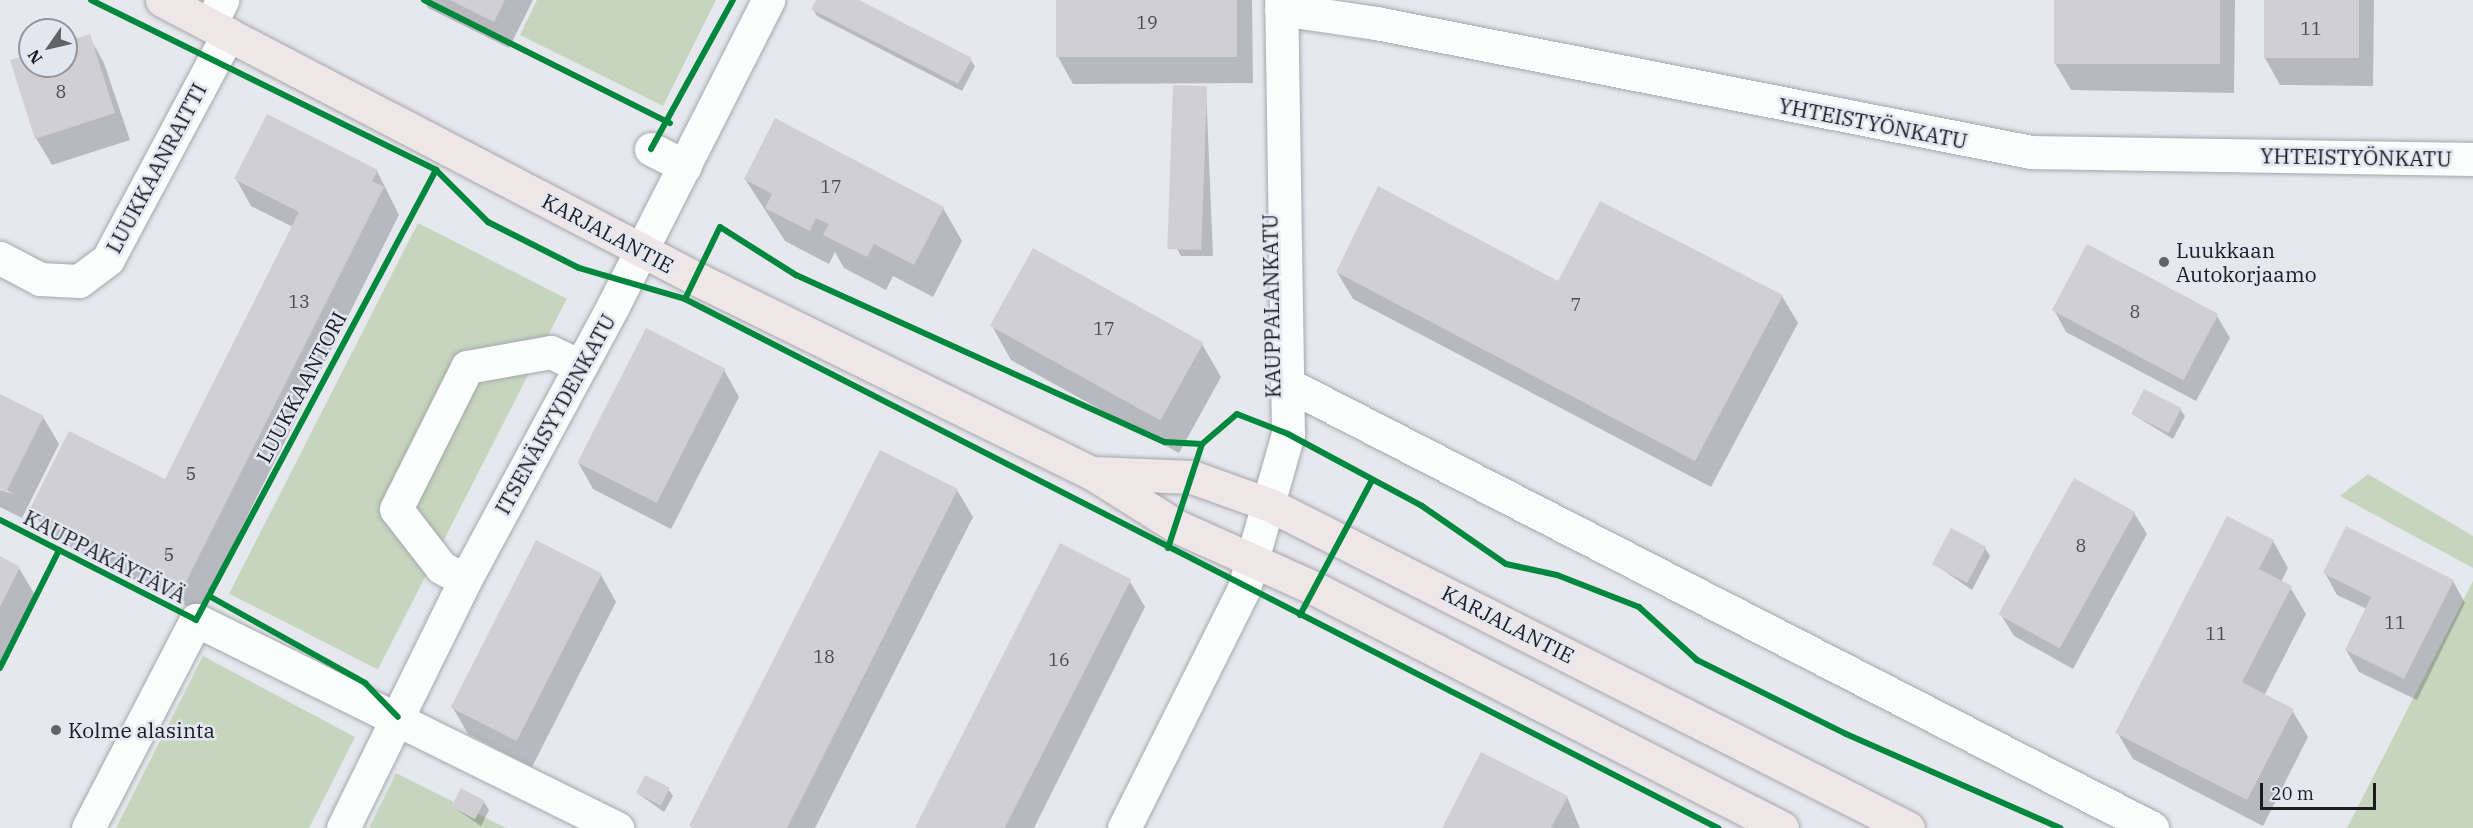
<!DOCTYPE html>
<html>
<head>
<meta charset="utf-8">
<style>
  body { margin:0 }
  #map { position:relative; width:2473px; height:828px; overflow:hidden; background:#e6e8ee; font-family:"IBM Plex Serif",serif }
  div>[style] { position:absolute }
  .green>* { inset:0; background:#c6d6be; transform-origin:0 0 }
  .shadow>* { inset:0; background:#0003 }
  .building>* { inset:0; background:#d0d0d2; transform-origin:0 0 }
  .roads { filter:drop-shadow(0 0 2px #a6a7ab) drop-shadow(0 0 2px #a6a7ab) }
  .minor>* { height:33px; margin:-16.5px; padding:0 16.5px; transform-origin:16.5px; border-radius:16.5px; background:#fbfcfc }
  .major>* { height:33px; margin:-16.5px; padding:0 16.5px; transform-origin:16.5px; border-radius:16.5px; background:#efe6e7 }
  .cycleway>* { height:6px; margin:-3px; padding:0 3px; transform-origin:3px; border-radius:3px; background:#00873e }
  .dots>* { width:16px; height:16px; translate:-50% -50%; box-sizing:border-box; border:3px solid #e2e7f1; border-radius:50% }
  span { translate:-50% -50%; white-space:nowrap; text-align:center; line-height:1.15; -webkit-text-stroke:5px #e2e7f1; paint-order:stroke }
  .number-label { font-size:18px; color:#4a4c4f }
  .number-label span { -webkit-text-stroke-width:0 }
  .street-label { font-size:21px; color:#1a1c20 }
  .poi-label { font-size:21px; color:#1a1c20 }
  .left { translate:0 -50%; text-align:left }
  .north { position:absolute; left:18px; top:18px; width:60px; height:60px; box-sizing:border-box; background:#e2e7f1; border:2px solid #92969d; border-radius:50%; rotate:236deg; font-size:16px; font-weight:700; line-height:24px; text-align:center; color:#1a1c20 }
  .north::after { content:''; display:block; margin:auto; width:21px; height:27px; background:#616368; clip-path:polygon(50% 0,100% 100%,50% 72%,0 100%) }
  .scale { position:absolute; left:2260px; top:783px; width:116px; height:27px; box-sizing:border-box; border:3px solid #1a1c20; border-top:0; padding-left:8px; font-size:18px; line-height:21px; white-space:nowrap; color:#1a1c20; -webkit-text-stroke:4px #e2e7f1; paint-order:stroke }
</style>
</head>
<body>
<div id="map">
  <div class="green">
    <i style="clip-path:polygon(537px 0,716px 0,663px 106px,520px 35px)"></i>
    <i style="left:418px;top:223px;width:167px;height:416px;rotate:27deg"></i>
    <i style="clip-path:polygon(2368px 474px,2473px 536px,2473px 568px,2340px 496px)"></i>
    <i style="clip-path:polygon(2473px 581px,2473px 828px,2347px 828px)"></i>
    <i style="clip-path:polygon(203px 656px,355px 737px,309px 828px,116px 828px)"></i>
    <i style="clip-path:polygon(396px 773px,506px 828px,369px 828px)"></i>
  </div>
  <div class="shadow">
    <i style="clip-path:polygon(424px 0,533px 0,509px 48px,428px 8px)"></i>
    <i style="clip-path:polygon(817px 0,856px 0,970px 59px,975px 66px,962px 91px,817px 16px,813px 9px)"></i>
    <i style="clip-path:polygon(1057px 0,1252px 0,1253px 83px,1073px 84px,1058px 57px)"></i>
    <i style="clip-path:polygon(2056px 0,2235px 0,2234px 93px,2071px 90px,2055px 63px)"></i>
    <i style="clip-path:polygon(2266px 0,2374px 0,2373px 86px,2280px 85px,2265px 58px)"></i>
    <i style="clip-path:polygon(89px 36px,104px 63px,130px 140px,52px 165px,36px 138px,11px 61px,30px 55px,30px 66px,66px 66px,66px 44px)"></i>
    <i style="clip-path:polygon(1206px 88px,1213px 256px,1181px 256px,1177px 249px)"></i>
    <i style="clip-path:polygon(377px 171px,399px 215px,199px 612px,48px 536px,32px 509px,165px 481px,293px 227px,251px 206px,236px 179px)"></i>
    <i style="clip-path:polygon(745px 179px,943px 208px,962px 241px,933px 297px,893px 276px,886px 290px,844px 268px,835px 252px,829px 264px,785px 241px)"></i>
    <i style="clip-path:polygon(1337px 272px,1782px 296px,1798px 323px,1711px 487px,1353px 299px)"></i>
    <i style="clip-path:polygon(2054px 310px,2217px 316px,2230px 338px,2196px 401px,2066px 332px)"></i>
    <i style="clip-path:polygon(992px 326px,1202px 344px,1221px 377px,1179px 453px,1011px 360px)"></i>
    <i style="clip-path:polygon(724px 370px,739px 397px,671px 529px,593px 489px,578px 462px)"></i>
    <i style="clip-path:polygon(0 396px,43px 417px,59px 444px,22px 518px,0 507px,0 490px,14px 494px,0 487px)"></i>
    <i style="clip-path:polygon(2180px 409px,2185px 416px,2173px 439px,2132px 414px)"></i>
    <i style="clip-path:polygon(957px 490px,973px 517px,815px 828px,692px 828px)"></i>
    <i style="clip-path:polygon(2134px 513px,2147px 534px,2073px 669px,2014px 636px,2001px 615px)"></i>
    <i style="clip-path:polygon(2273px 541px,2288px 568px,2281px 582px,2290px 587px,2306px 614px,2264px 696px,2292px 710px,2308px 737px,2263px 826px,2133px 759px,2117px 732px)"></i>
    <i style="clip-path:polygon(1985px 548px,1990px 556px,1972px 590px,1934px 564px)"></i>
    <i style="clip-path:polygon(0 558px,19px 568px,35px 595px,0 664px)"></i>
    <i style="clip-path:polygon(2325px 573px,2453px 581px,2465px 603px,2417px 700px,2359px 672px,2346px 650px,2367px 609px,2337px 595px)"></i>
    <i style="clip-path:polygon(601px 575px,616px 602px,532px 767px,468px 734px,453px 708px)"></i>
    <i style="clip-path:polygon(1129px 580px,1145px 607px,1034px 828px,918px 828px)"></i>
    <i style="clip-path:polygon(668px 789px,673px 796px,664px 812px,637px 793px)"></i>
    <i style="clip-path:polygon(1567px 797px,1580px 828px,1444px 828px)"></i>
    <i style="clip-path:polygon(484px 802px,489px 810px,481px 826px,453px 807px)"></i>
  </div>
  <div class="building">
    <i style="clip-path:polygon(450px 0,505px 0,494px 22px)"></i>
    <i style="clip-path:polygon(816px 0,859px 0,972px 58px,958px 84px,811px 9px)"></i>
    <i style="left:1056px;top:0;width:181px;height:57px"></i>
    <i style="left:2054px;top:0;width:166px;height:64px"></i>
    <i style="left:2264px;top:0;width:95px;height:58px"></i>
    <i style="clip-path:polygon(90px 34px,115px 113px,35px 139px,10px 60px,30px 54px,30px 66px,66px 66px,66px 42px)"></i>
    <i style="left:1173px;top:85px;width:34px;height:164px;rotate:2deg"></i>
    <i style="clip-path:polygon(267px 114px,378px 170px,372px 181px,384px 187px,184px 586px,30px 509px,69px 431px,165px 479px,299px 212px,234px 179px)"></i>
    <i style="clip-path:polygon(775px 118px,944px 207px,914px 265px,874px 244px,867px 257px,823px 235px,829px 224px,816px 218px,810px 231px,765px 208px,772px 194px,744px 179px)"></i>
    <i style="clip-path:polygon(1378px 186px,1558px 281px,1600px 201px,1783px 295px,1695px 461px,1336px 272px)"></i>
    <i style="left:2087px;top:244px;width:149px;height:75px;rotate:28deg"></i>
    <i style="left:1033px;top:248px;width:195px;height:89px;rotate:29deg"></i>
    <i style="left:646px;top:328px;width:89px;height:151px;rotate:27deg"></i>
    <i style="left:2144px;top:389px;width:42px;height:28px;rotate:27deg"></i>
    <i style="clip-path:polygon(0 394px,44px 416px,6px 492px,0 489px)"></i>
    <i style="clip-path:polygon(880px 450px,958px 489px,787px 828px,694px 828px,689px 826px)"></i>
    <i style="left:2074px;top:478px;width:70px;height:156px;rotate:29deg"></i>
    <i style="clip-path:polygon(2227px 516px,2274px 540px,2259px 569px,2292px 586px,2242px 682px,2294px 709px,2247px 800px,2115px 733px)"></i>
    <i style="clip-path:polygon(2346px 526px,2454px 580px,2404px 679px,2345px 650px,2371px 597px,2323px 573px)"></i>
    <i style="left:1951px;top:528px;width:40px;height:41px;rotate:28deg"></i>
    <i style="left:536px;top:540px;width:74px;height:188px;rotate:27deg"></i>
    <i style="left:1060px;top:543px;width:80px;height:319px;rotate:27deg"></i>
    <i style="clip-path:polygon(0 556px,20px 567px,0 607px)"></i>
    <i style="clip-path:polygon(1481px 752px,1568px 796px,1551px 828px,1442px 828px)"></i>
    <i style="left:645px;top:775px;width:28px;height:20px;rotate:27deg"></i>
    <i style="left:461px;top:788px;width:27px;height:21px;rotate:28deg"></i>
  </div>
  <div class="roads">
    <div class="minor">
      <i style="left:1281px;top:9px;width:96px;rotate:8.4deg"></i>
      <i style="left:1376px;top:23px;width:668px;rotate:11.14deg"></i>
      <i style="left:2031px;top:152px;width:442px;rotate:0.9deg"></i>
      <i style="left:210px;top:25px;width:28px;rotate:-64deg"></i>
      <i style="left:651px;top:149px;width:38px;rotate:27deg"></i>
      <i style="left:0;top:258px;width:45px;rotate:27.7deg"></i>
      <i style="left:40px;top:279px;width:39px;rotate:3deg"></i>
      <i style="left:79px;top:281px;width:36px;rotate:-37deg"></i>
      <i style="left:108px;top:259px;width:255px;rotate:-61.9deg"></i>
      <i style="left:1291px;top:386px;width:968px;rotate:27.17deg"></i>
      <i style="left:465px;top:580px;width:27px;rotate:-152deg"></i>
      <i style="left:441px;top:567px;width:73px;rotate:-127.8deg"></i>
      <i style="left:396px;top:509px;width:159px;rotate:-63.4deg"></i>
      <i style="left:467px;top:367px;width:85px;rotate:-10.1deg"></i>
      <i style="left:551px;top:352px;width:32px;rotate:26deg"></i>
      <i style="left:88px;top:828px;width:234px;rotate:-62.6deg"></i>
      <i style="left:196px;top:620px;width:470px;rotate:26.3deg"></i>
      <i style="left:343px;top:828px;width:276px;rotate:-63.8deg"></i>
      <i style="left:465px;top:580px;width:311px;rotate:-61.6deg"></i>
      <i style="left:613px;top:306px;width:343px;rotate:-63.1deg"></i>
      <i style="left:1124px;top:828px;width:268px;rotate:-63.4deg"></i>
      <i style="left:1244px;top:588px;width:160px;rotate:-74.1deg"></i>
      <i style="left:1288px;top:434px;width:434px;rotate:-90.9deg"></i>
    </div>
    <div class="major">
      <i style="left:162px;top:0;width:603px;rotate:27.54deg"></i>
      <i style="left:697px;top:279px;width:440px;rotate:26.2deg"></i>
      <i style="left:1092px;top:473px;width:99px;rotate:32.2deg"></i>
      <i style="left:1176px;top:526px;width:151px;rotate:24.2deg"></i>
      <i style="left:1314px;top:588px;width:526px;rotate:27.15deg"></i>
      <i style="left:1094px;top:473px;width:98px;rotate:2.3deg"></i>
      <i style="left:1192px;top:477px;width:83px;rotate:19.7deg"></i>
      <i style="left:1270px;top:505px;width:715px;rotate:26.85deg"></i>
    </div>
  </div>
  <div class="cycleway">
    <i style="left:91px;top:0;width:385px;rotate:26.2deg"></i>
    <i style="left:436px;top:170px;width:74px;rotate:45deg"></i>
    <i style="left:488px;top:222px;width:102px;rotate:26.8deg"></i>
    <i style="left:579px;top:268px;width:110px;rotate:16.3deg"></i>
    <i style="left:685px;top:299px;width:1161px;rotate:27.12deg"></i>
    <i style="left:424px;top:0;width:275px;rotate:26.6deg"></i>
    <i style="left:651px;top:149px;width:170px;rotate:-61.2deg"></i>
    <i style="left:685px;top:299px;width:80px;rotate:-64.1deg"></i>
    <i style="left:720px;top:227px;width:90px;rotate:32.3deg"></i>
    <i style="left:796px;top:275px;width:405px;rotate:24.4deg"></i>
    <i style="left:1165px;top:442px;width:37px;rotate:3deg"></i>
    <i style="left:1202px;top:444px;width:46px;rotate:-40.6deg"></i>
    <i style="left:1237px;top:414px;width:55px;rotate:21.4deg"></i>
    <i style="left:1288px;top:434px;width:152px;rotate:28.2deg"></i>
    <i style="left:1422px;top:506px;width:102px;rotate:34.6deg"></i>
    <i style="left:1506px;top:564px;width:52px;rotate:12.2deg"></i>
    <i style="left:1557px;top:575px;width:88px;rotate:21.3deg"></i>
    <i style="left:1639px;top:607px;width:79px;rotate:42.4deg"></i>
    <i style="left:1697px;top:660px;width:166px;rotate:26.4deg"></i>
    <i style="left:1846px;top:734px;width:234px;rotate:23.7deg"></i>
    <i style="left:0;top:520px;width:220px;rotate:27deg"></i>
    <i style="left:196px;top:620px;width:510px;rotate:-61.93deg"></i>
    <i style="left:1168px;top:548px;width:109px;rotate:-71.9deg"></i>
    <i style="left:209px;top:596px;width:179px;rotate:29.1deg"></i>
    <i style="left:365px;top:683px;width:47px;rotate:45.9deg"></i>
    <i style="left:1300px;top:615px;width:153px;rotate:-61.9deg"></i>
    <i style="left:0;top:668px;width:132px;rotate:-63.4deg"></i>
  </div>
  <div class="dots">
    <i style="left:2164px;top:262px;background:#616368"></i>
    <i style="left:56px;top:730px;background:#616368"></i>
  </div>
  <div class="number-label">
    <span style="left:1147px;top:23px">19</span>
    <span style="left:2311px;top:29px">11</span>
    <span style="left:61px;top:92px">8</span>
    <span style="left:831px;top:187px">17</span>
    <span style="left:299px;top:302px">13</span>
    <span style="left:1576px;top:305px">7</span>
    <span style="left:2135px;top:312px">8</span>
    <span style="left:1104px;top:329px">17</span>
    <span style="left:191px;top:474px">5</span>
    <span style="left:2081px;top:546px">8</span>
    <span style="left:169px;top:555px">5</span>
    <span style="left:2395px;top:623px">11</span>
    <span style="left:2216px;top:634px">11</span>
    <span style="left:824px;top:657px">18</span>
    <span style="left:1059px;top:660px">16</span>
  </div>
  <div class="street-label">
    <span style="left:1873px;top:123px;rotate:11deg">YHTEISTYÖNKATU</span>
    <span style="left:2356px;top:157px;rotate:1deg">YHTEISTYÖNKATU</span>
    <span style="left:156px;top:168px;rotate:-62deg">LUUKKAANRAITTI</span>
    <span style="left:608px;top:233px;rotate:28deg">KARJALANTIE</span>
    <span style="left:1271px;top:306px;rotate:-91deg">KAUPPALANKATU</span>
    <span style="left:301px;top:387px;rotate:-62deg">LUUKKAANTORI</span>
    <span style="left:555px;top:414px;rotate:-61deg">ITSENÄISYYDENKATU</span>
    <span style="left:105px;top:556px;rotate:27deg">KAUPPAKÄYTÄVÄ</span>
    <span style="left:1508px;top:624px;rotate:27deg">KARJALANTIE</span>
  </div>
  <div class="poi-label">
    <span class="left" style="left:2176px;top:262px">Luukkaan<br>Autokorjaamo</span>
    <span class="left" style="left:68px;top:730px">Kolme alasinta</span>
  </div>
  <div class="north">N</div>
  <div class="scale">20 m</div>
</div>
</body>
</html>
